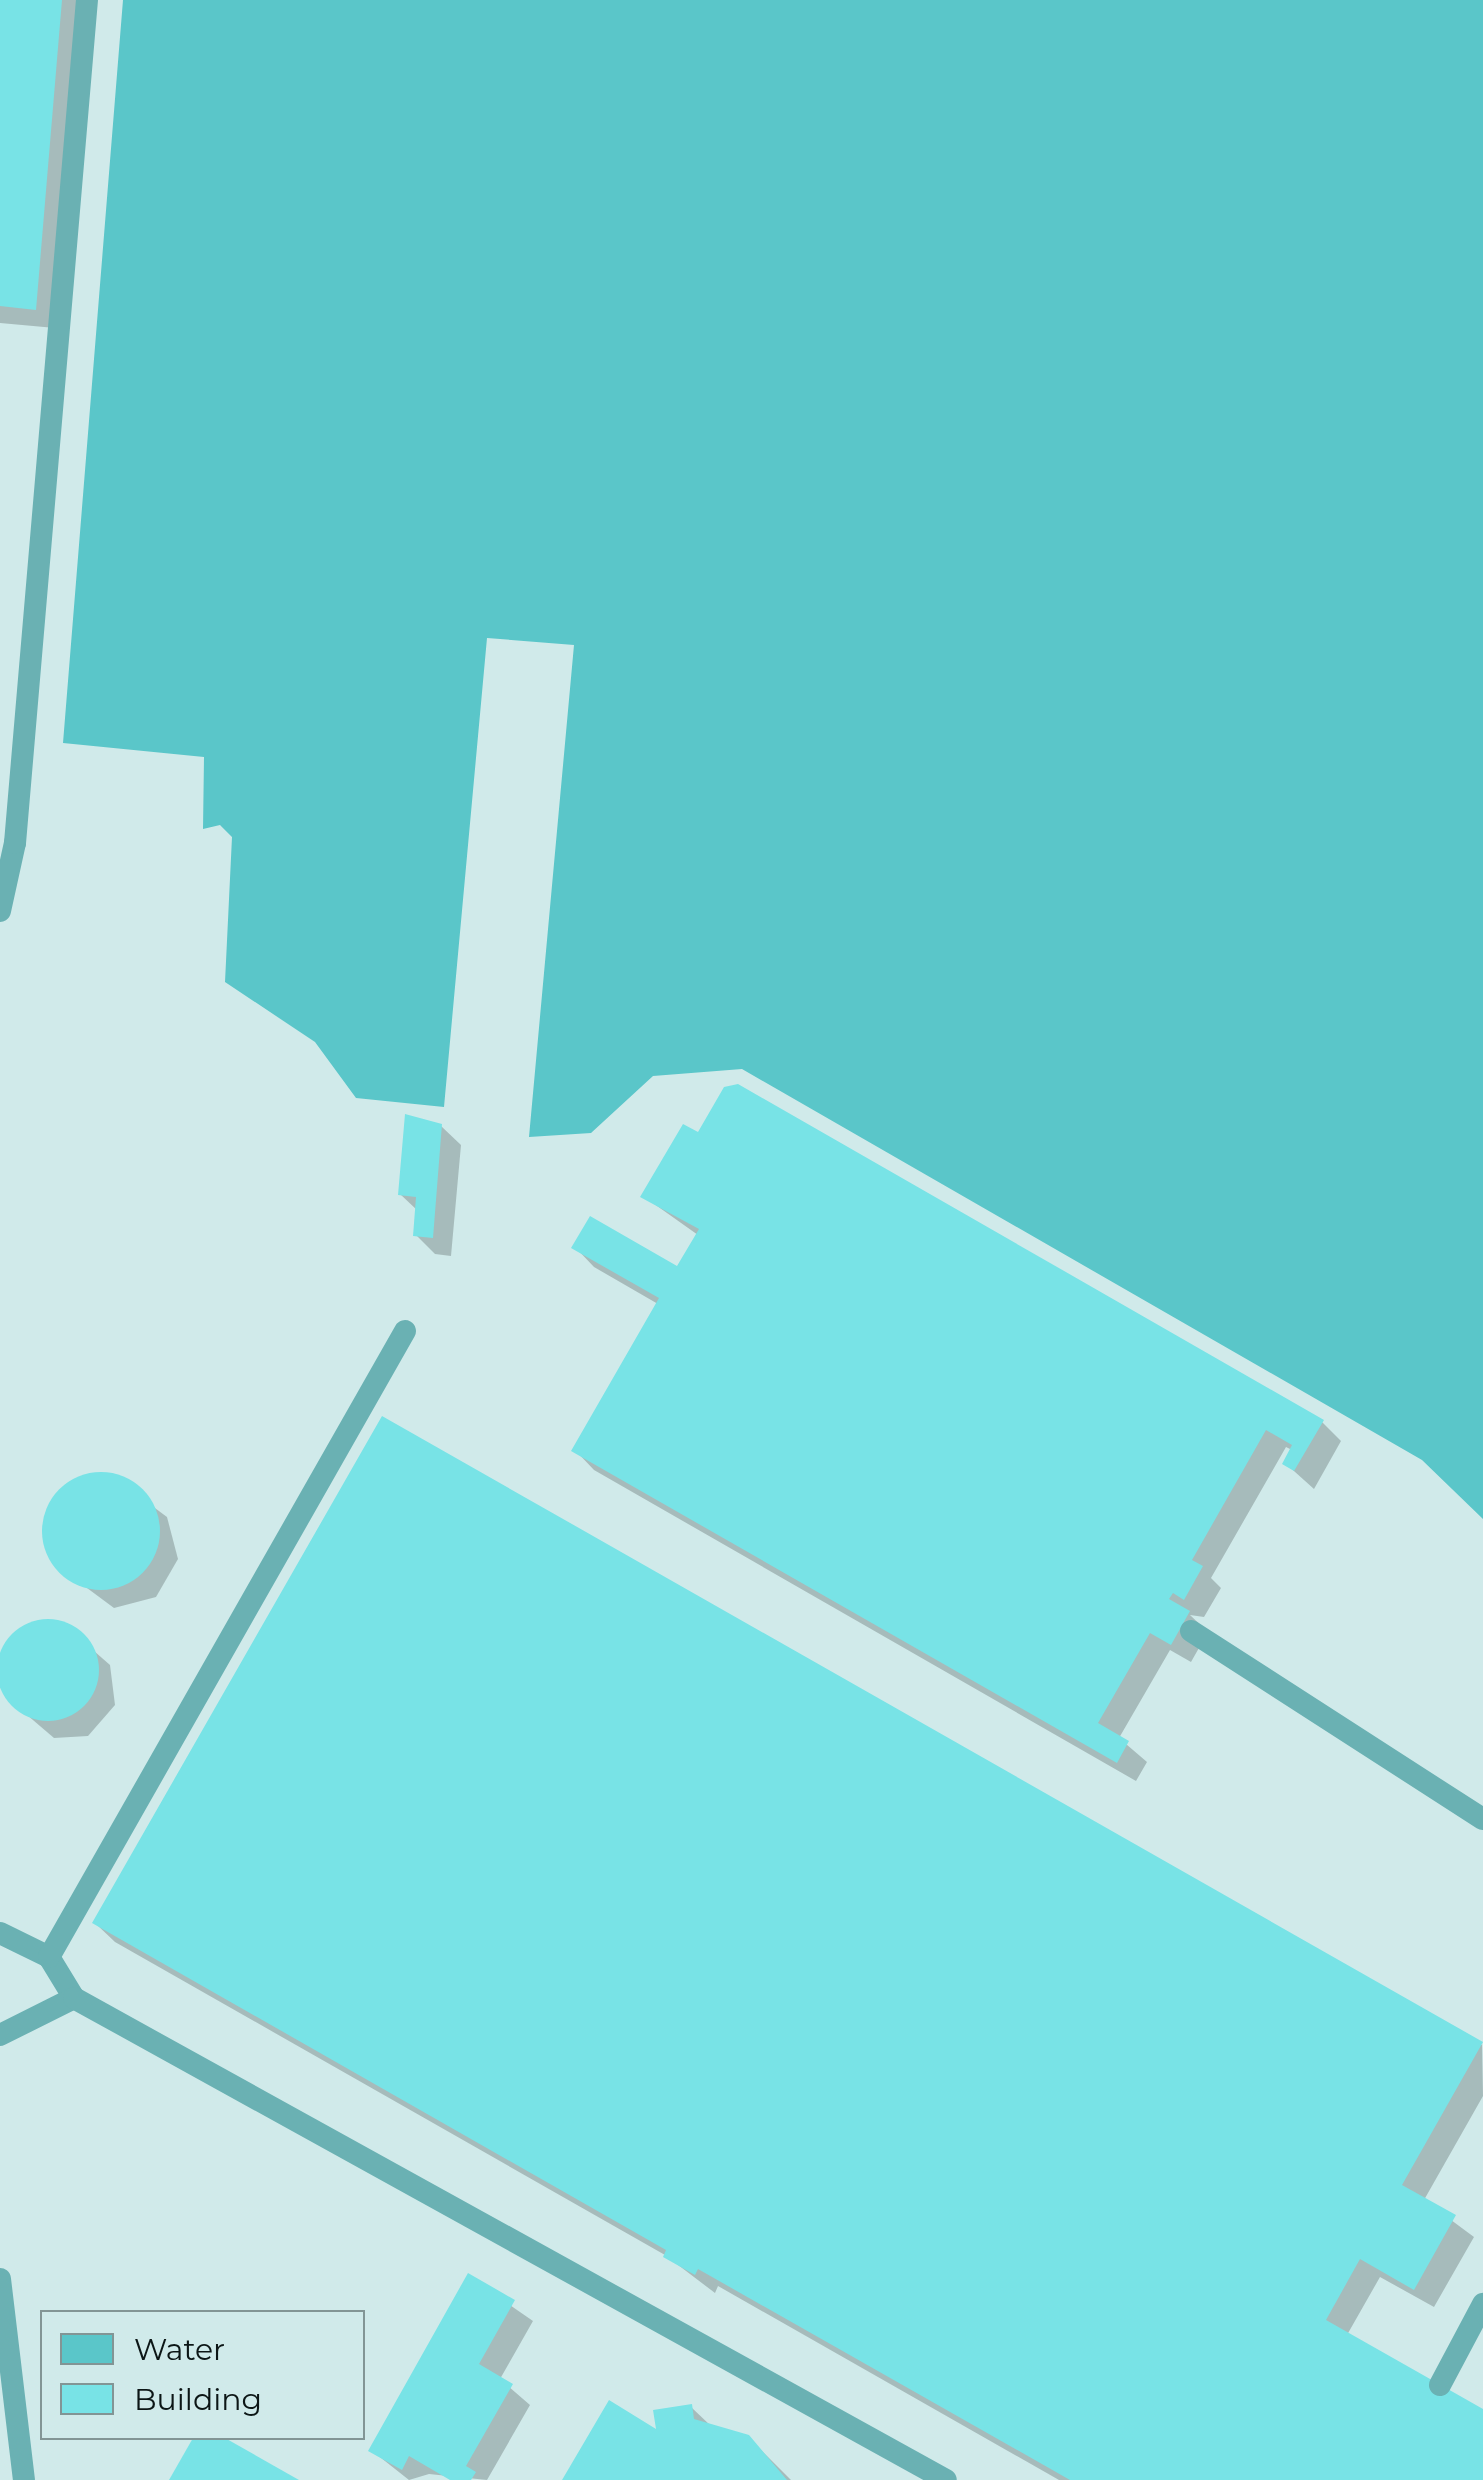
<!DOCTYPE html>
<html>
<head>
<meta charset="utf-8">
<style>
  body { margin:0 }
  #map { position:relative; width:1483px; height:2480px; overflow:hidden; background:#d0eaea; font-family:Montserrat,sans-serif }
  div>[style] { position:absolute }
  .water>* { inset:0; background:#5ac6c9 }
  .shadow>* { inset:0; background:#0003 }
  .building>* { inset:0; background:#78e3e6 }
  .round { border-radius:50% }
  .lane>* { height:22px; margin:-11px; padding:0 11px; transform-origin:11px; border-radius:11px; background:#6ab1b3 }
  span { translate:-50% -50%; white-space:nowrap; text-align:center; line-height:1.15; -webkit-text-stroke:8px #d0eaea; paint-order:stroke }
  .legend { position:absolute; left:40px; top:2310px; width:325px; height:130px; box-sizing:border-box; background:#d0eaea; border:2px solid #829595; margin:0; padding:12px 18px; list-style:none; font-size:30px; color:#0c1616 }
  .legend li { display:flex; align-items:center; gap:20px; height:50px }
  .legend b { width:50px; border:2px solid #829595 }
</style>
</head>
<body>
<div id="map">
  <div class="water">
    <i style="clip-path:polygon(123px 0,1483px 0,1483px 1519px,1422px 1460px,742px 1069px,653px 1076px,591px 1133px,529px 1137px,574px 645px,487px 638px,444px 1107px,356px 1098px,315px 1042px,225px 982px,232px 837px,220px 825px,203px 829px,204px 757px,63px 743px)"></i>
  </div>
  <div class="shadow">
    <i style="clip-path:polygon(0 0,82px 0,55px 328px,0 323px)"></i>
    <i style="clip-path:polygon(441px 1126px,461px 1145px,451px 1256px,435px 1254px,416px 1235px,418px 1211px,400px 1194px)"></i>
    <i style="clip-path:polygon(643px 1196px,1322px 1422px,1341px 1441px,1314px 1489px,1285px 1463px,1292px 1450px,1286px 1447px,1211px 1578px,1221px 1588px,1204px 1617px,1190px 1615px,1208px 1632px,1191px 1662px,1170px 1650px,1119px 1738px,1147px 1762px,1136px 1781px,594px 1470px,575px 1450px,658px 1304px,594px 1267px,575px 1247px,678px 1270px,698px 1235px)"></i>
    <i style="clip-path:polygon(383px 1419px,1482px 2045px,1483px 2096px,1424px 2200px,1474px 2237px,1434px 2307px,1380px 2277px,1347px 2335px,1483px 2412px,1483px 2480px,1059px 2480px,718px 2286px,715px 2293px,665px 2255px,115px 1942px,95px 1923px)"></i>
    <i style="clip-path:polygon(109px 1474px,167px 1517px,178px 1559px,156px 1597px,114px 1608px,56px 1565px,44px 1523px,66px 1485px)"></i>
    <i style="clip-path:polygon(62px 1623px,110px 1665px,115px 1705px,88px 1736px,54px 1738px,6px 1697px,1px 1656px,27px 1625px)"></i>
    <i style="clip-path:polygon(469px 2277px,533px 2321px,500px 2379px,530px 2405px,487px 2480px,429px 2474px,409px 2480px,371px 2450px)"></i>
    <i style="clip-path:polygon(691px 2407px,711px 2426px,748px 2437px,791px 2480px,565px 2480px,659px 2434px)"></i>
  </div>
  <div class="building">
    <i style="clip-path:polygon(0 0,62px 0,36px 310px,0 306px)"></i>
    <i style="clip-path:polygon(738px 1084px,1324px 1420px,1294px 1471px,1282px 1464px,1292px 1445px,1266px 1430px,1192px 1560px,1203px 1566px,1184px 1600px,1173px 1593px,1169px 1599px,1190px 1611px,1171px 1645px,1150px 1633px,1098px 1723px,1129px 1741px,1117px 1763px,571px 1451px,659px 1298px,571px 1248px,590px 1216px,677px 1266px,699px 1229px,640px 1197px,683px 1124px,698px 1132px,724px 1087px)"></i>
    <i style="clip-path:polygon(405px 1114px,442px 1124px,433px 1238px,413px 1236px,416px 1197px,398px 1195px)"></i>
    <i style="clip-path:polygon(382px 1416px,1483px 2042px,1402px 2185px,1456px 2215px,1414px 2290px,1360px 2259px,1326px 2320px,1483px 2409px,1483px 2480px,1070px 2480px,698px 2269px,695px 2275px,663px 2257px,666px 2250px,92px 1923px)"></i>
    <i class="round" style="left:42px;top:1472px;width:118px;height:118px"></i>
    <i class="round" style="left:-3px;top:1619px;width:102px;height:102px"></i>
    <i style="clip-path:polygon(468px 2273px,515px 2300px,479px 2364px,513px 2384px,466px 2466px,476px 2472px,471px 2480px,450px 2480px,409px 2456px,402px 2470px,368px 2451px)"></i>
    <i style="clip-path:polygon(609px 2400px,656px 2429px,653px 2410px,692px 2404px,694px 2419px,749px 2435px,787px 2480px,562px 2480px)"></i>
    <i style="clip-path:polygon(193px 2438px,225px 2438px,299px 2480px,169px 2480px)"></i>
  </div>
  <div class="lane">
    <i style="left:0;top:911px;width:70px;rotate:-77.6deg"></i>
    <i style="left:15px;top:843px;width:846px;rotate:-85.12deg"></i>
    <i style="left:1191px;top:1631px;width:347px;rotate:32.8deg"></i>
    <i style="left:0;top:1933px;width:55px;rotate:26.1deg"></i>
    <i style="left:49px;top:1957px;width:48px;rotate:58.6deg"></i>
    <i style="left:49px;top:1957px;width:720px;rotate:-60.37deg"></i>
    <i style="left:0;top:2035px;width:83px;rotate:-26.6deg"></i>
    <i style="left:74px;top:1998px;width:996px;rotate:28.93deg"></i>
    <i style="left:0;top:2279px;width:202px;rotate:83.2deg"></i>
    <i style="left:1440px;top:2385px;width:92px;rotate:-62deg"></i>
  </div>
  <ul class="legend">
  <li><b style="height:28px;background:#5ac6c9"></b>Water</li>
  <li><b style="height:28px;background:#78e3e6"></b>Building</li>
  </ul>
</div>
</body>
</html>
